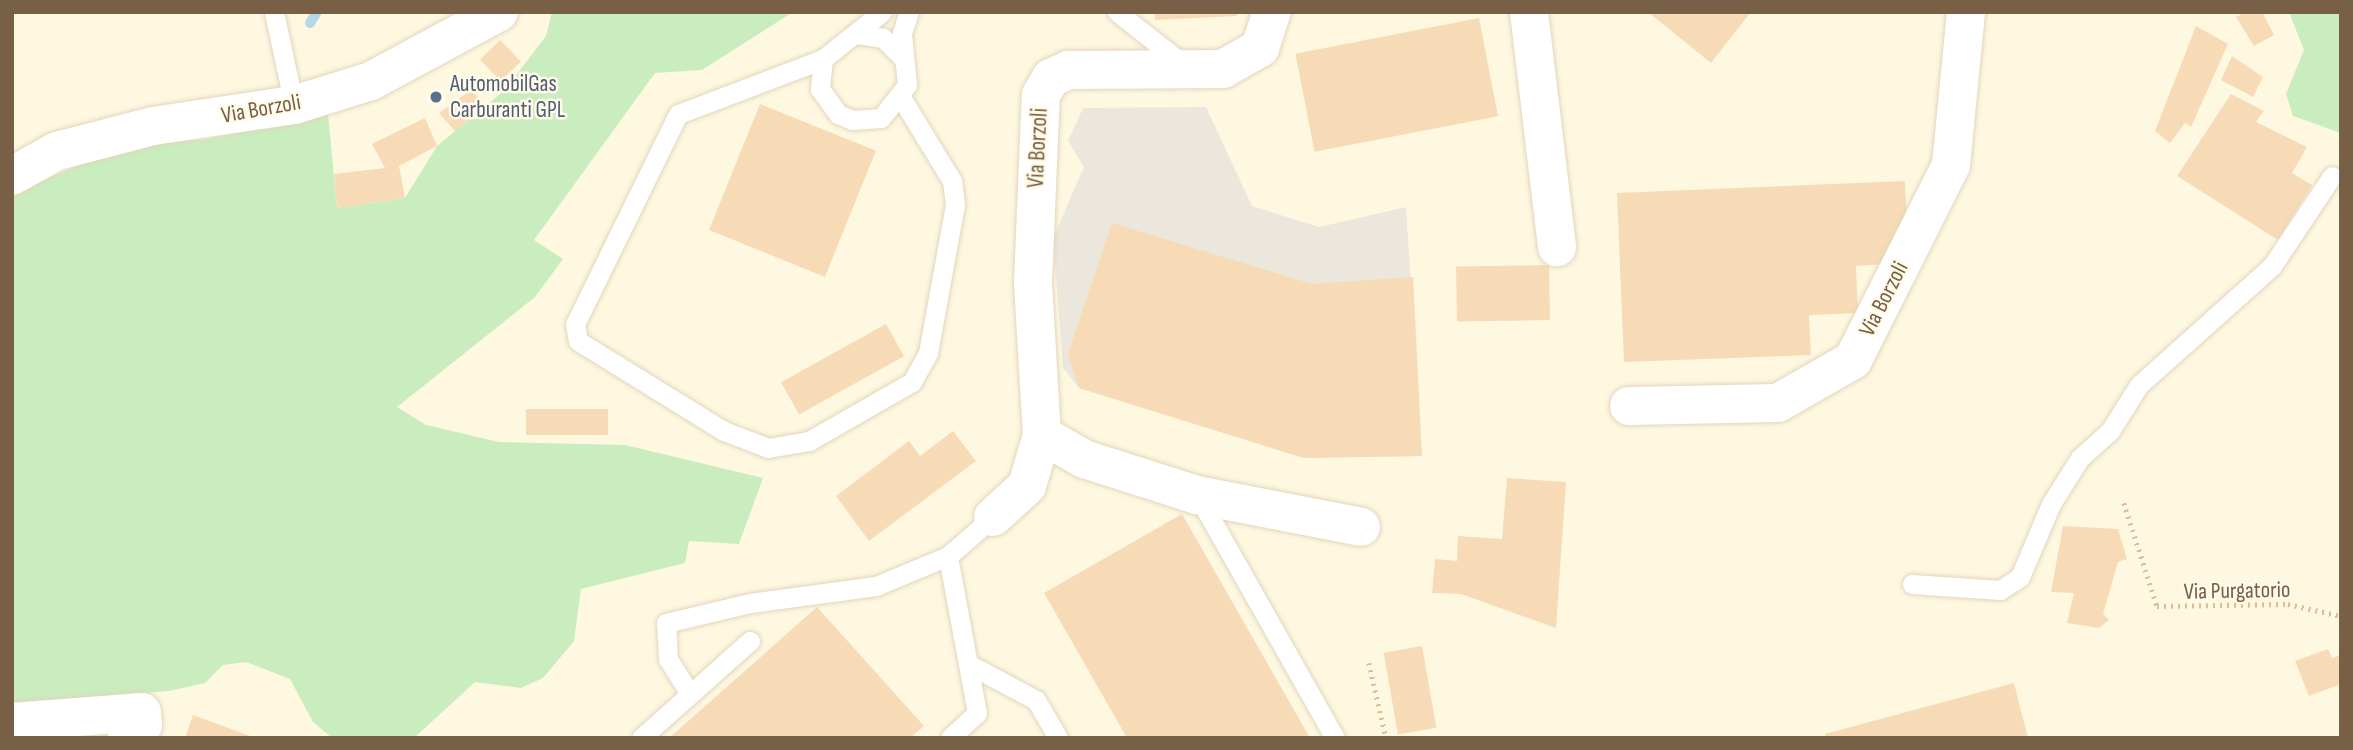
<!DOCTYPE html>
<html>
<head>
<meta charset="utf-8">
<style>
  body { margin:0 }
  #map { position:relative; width:2353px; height:750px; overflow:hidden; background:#fef8e1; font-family:"Sofia Sans Condensed",sans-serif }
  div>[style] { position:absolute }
  .industrial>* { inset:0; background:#ece7dc }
  .green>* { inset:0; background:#c9edbe }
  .stream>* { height:10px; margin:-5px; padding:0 5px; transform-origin:5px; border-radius:5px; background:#b4d8e9 }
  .building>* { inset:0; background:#f6dbb6; transform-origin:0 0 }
  .path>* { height:4.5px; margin-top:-2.25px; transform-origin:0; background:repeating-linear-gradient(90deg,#dbbe99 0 2px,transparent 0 7px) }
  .roads { filter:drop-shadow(0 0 2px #e3d5bc) drop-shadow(0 0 2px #e3d5bc) }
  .service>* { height:19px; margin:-9.5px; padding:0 9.5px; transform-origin:9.5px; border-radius:9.5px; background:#fff }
  .minor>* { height:38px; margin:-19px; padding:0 19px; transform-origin:19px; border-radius:19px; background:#fff }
  .secondary>* { height:38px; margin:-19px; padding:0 19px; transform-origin:19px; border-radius:19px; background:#fff }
  .dots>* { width:19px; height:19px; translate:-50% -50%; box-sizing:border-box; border:4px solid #fffae9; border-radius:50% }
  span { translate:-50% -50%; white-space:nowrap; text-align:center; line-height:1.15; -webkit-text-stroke:5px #fffae9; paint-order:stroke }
  .service-label { font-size:23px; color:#4e5e75 }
  .left { translate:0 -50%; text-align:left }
  .street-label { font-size:23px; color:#776045 }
  .frame { position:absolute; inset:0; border:14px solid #776045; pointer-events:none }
</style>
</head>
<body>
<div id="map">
  <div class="industrial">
    <i style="clip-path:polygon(1206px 107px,1252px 206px,1319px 227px,1406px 207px,1422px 456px,1304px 458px,1079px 388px,1063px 368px,1053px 238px,1084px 167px,1068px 141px,1083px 108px)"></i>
  </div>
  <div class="green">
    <i style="clip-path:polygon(552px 12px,793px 12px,702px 70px,655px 73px,534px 240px,563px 259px,535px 297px,397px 407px,426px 425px,499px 442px,625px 445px,763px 478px,739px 544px,689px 541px,685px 563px,581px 589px,574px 641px,543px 678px,521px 688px,475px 682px,414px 738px,331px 737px,313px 722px,290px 679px,246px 662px,223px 665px,205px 683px,169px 691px,12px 704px,12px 194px,119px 148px,208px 139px,328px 114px,337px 208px,405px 198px,437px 146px,505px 90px,546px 36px)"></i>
    <i style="clip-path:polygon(2289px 12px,2341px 12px,2341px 133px,2293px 116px,2286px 94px,2304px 50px)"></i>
  </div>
  <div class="stream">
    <i style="left:310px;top:23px;width:13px;rotate:-58deg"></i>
  </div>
  <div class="building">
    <i style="clip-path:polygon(1155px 12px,1236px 12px,1237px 16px,1155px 20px)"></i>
    <i style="clip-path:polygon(1648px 12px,1751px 12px,1711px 63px)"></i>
    <i style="clip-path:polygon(2246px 12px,2262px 12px,2274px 35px,2254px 46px,2236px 17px)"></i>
    <i style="left:1479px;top:18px;width:100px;height:187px;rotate:79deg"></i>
    <i style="clip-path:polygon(2196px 26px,2228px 44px,2191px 127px,2185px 123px,2170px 143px,2155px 131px)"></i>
    <i style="left:500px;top:40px;width:30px;height:28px;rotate:46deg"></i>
    <i style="clip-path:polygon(2232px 56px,2263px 77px,2253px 97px,2221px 80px)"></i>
    <i style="clip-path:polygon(471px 90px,485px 106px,455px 131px,439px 113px)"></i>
    <i style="clip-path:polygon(2231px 94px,2264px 111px,2256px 122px,2307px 147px,2292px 173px,2312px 185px,2278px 240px,2177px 176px)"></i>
    <i style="left:760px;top:104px;width:125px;height:136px;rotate:22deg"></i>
    <i style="clip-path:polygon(425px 118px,437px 146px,399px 166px,405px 198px,337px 208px,334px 174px,385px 168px,372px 144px)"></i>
    <i style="clip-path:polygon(1905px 181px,1907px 230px,1887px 264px,1856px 266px,1858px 313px,1809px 315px,1811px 355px,1624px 362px,1617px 193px)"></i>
    <i style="clip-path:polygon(1112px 223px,1312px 284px,1413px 277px,1422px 456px,1304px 458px,1079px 388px,1068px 354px)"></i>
    <i style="left:1549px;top:265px;width:55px;height:93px;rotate:89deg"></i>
    <i style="left:886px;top:324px;width:37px;height:120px;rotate:61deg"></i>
    <i style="left:608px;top:409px;width:26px;height:82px;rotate:90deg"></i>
    <i style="clip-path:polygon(953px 431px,976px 461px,869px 541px,836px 496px,909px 441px,920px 456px)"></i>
    <i style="clip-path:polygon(1507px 478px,1566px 482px,1556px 628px,1461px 594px,1432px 593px,1435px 559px,1457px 561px,1458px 536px,1502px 539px)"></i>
    <i style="clip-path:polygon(1182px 514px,1310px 738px,1127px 738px,1044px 593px)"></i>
    <i style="clip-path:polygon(2063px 526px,2118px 529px,2127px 559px,2118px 562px,2103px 614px,2109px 620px,2099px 628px,2067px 623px,2074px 593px,2051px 592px)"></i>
    <i style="clip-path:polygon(817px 607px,924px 726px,910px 738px,669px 738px)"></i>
    <i style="left:1422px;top:646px;width:83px;height:39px;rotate:80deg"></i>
    <i style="clip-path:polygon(2328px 649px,2332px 658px,2341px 655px,2341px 684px,2309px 696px,2295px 661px)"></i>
    <i style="clip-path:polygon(2014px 683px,2028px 738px,1826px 738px,1825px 734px)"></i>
    <i style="clip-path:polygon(193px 715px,253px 737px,253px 738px,185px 738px)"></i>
  </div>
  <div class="path">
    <i style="left:2124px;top:503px;width:108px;rotate:72.2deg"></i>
    <i style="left:2157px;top:606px;width:131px;rotate:-0.9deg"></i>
    <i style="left:2288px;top:604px;width:54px;rotate:12.8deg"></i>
    <i style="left:1369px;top:663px;width:77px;rotate:77.2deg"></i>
  </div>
  <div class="roads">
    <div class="service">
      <i style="left:274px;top:12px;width:95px;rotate:77.9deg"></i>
      <i style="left:882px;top:12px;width:75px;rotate:141.5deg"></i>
      <i style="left:823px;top:59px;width:155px;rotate:159.2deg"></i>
      <i style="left:678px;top:114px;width:234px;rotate:116.1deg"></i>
      <i style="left:575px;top:324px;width:17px;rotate:80deg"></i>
      <i style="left:578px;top:341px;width:172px;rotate:31.7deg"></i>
      <i style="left:724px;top:431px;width:47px;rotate:21.1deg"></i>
      <i style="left:768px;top:448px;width:42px;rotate:-9.7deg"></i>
      <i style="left:809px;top:441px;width:119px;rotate:-29.8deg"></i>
      <i style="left:912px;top:382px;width:33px;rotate:-61deg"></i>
      <i style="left:928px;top:353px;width:150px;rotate:-79.7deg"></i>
      <i style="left:955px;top:205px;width:24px;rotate:-97deg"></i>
      <i style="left:952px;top:181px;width:96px;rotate:-121.4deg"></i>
      <i style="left:1117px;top:12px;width:84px;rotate:38.2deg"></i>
      <i style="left:856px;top:34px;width:27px;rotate:8deg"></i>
      <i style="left:883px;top:38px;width:28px;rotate:45deg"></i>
      <i style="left:823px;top:59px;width:30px;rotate:96deg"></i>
      <i style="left:820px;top:89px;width:31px;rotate:54deg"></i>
      <i style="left:838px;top:114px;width:15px;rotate:23deg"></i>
      <i style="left:852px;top:120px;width:29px;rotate:-4deg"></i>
      <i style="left:881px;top:118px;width:42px;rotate:-51.8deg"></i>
      <i style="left:907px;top:85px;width:52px;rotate:-95.5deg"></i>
      <i style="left:902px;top:33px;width:22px;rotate:-72deg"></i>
      <i style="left:1198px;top:496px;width:278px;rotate:60.5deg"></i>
      <i style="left:1912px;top:584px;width:88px;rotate:3.9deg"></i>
      <i style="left:2000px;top:590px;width:24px;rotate:-33deg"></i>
      <i style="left:2020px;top:577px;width:79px;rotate:-67deg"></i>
      <i style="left:2051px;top:504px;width:54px;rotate:-57.8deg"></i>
      <i style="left:2080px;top:458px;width:40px;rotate:-42deg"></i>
      <i style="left:2110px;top:431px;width:54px;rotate:-57.8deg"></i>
      <i style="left:2139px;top:385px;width:178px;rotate:-41.8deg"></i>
      <i style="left:2272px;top:266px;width:108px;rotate:-56.3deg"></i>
      <i style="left:972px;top:666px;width:72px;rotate:28deg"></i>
      <i style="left:1036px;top:700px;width:44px;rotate:59.9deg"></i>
      <i style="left:690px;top:694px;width:41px;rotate:-122.2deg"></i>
      <i style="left:668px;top:659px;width:36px;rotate:-93deg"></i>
      <i style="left:666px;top:623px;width:86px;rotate:-13.4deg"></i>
      <i style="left:750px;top:603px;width:127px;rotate:-7.7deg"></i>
      <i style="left:876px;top:586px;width:78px;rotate:-22.6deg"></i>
      <i style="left:641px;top:738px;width:146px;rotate:-41.7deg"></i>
      <i style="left:950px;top:738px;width:37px;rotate:-43deg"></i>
      <i style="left:977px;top:713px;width:160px;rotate:-100.5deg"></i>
      <i style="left:948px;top:556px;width:60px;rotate:-40.9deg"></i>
    </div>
    <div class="minor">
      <i style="left:1529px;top:12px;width:237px;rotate:83.2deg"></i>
      <i style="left:1629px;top:406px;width:149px;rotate:-1.2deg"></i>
      <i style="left:1778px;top:403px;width:86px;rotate:-29.8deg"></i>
      <i style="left:1853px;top:360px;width:218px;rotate:-63.3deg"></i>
      <i style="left:1951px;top:165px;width:154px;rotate:-84.4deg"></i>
      <i style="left:1042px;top:435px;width:48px;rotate:29.7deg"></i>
      <i style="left:1084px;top:459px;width:119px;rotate:17.7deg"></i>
      <i style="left:1197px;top:495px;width:167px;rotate:11deg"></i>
      <i style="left:993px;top:517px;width:46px;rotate:-42.4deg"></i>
      <i style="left:1027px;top:486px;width:53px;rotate:-73.6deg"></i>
      <i style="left:1042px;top:435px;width:153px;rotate:-93.4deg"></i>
      <i style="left:1033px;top:282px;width:187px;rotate:-87.6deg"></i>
      <i style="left:1041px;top:95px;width:20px;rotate:-60deg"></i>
      <i style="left:1051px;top:78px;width:19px;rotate:-25deg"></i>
      <i style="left:1068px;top:70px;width:155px;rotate:-0.4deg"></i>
      <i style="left:1223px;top:69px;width:43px;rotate:-29.6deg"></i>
      <i style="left:1260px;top:48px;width:38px;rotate:-72deg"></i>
      <i style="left:12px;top:722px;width:130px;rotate:-4.4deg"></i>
      <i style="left:142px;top:712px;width:13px;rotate:86deg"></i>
      <i style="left:143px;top:725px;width:21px;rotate:141deg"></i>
    </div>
    <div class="secondary">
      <i style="left:12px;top:176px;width:51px;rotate:-29.1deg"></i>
      <i style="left:57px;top:151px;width:99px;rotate:-14.6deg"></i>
      <i style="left:153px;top:126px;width:143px;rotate:-8.5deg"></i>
      <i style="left:294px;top:105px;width:81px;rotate:-17.3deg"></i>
      <i style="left:371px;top:81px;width:145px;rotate:-28.3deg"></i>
    </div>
  </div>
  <div class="dots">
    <i style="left:436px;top:97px;background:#5c6f8a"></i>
  </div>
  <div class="service-label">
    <span class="left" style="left:450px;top:97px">AutomobilGas<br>Carburanti GPL</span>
  </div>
  <div class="street-label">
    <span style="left:261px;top:109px;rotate:-10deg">Via Borzoli</span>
    <span style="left:1038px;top:148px;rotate:-87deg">Via Borzoli</span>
    <span style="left:1884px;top:299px;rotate:-63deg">Via Borzoli</span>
    <span style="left:2237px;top:591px;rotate:-1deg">Via Purgatorio</span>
  </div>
  <div class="frame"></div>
</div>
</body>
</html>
